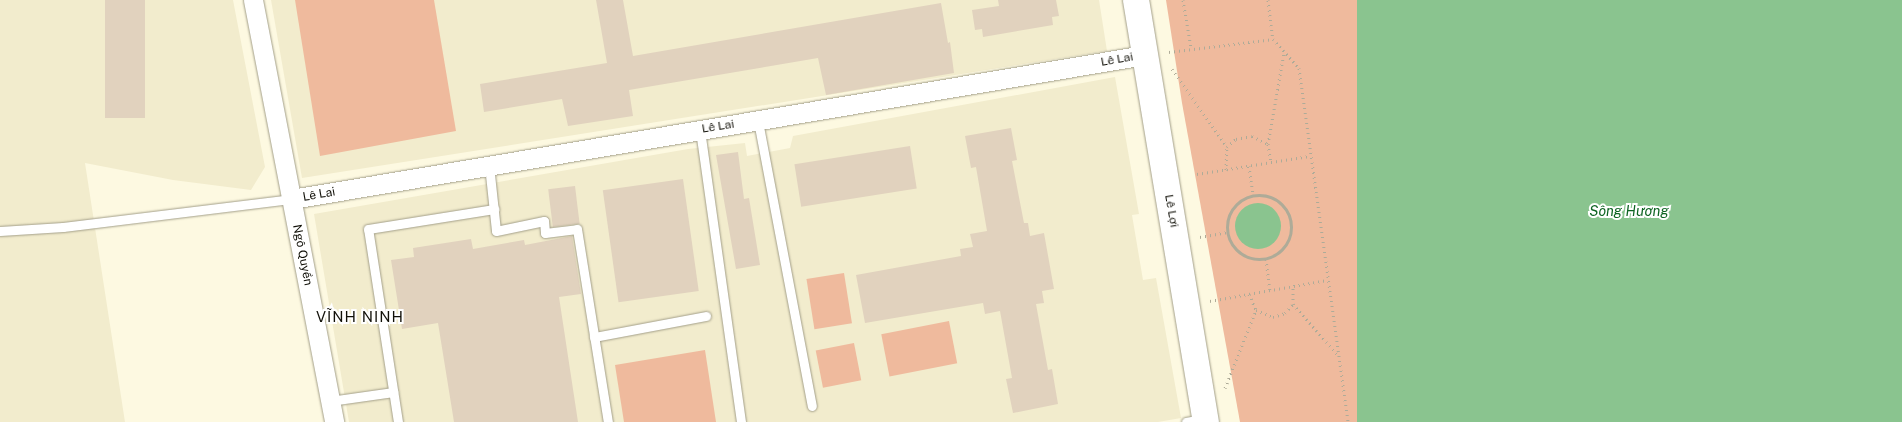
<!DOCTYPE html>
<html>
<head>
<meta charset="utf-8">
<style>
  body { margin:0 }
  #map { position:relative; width:1902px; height:422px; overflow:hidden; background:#fdf9e1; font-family:"Public Sans",sans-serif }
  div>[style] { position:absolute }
  .built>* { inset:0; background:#f2eccd }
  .green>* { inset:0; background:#efba9d; transform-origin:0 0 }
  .water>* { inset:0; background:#8ac48f; transform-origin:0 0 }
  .round { border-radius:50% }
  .building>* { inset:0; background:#e1d2be; transform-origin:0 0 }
  .path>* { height:3px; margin-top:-1.5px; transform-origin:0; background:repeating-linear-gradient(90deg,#aeab98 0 1px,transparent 0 5px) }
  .path>.ring { margin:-1.5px; padding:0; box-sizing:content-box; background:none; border:3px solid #aeab98; border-radius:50% }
  .roads { filter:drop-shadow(0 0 1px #a39f89) drop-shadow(0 0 1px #a39f89) }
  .lane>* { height:9px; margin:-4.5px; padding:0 4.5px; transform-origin:4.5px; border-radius:4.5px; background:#fff }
  .street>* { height:19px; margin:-9.5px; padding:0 9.5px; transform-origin:9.5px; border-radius:9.5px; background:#fff }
  .secondary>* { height:26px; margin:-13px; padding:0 13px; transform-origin:13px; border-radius:13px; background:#fff }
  span { translate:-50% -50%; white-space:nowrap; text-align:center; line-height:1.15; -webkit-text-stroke:4px #fff; paint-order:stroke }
  .street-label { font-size:12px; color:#111008 }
  .water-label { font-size:14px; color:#0d6422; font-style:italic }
  .quarter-label { font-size:15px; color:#111008; letter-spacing:1px }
</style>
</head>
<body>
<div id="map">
  <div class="built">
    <i style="clip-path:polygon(0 0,233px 0,265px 167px,251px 190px,173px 180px,85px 163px,125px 422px,0 422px)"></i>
    <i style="clip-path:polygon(271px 0,1099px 0,1107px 51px,302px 178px)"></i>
    <i style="clip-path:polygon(1115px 77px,1139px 214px,1132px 215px,1143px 280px,1156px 278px,1181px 418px,1158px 422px,349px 422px,314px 214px,688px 149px,745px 143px,747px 156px,790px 148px,793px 136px)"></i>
  </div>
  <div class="green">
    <i style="clip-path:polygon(295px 0,434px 0,456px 131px,320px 156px)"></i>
    <i style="clip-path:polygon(1166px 0,1357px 0,1407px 422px,1240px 422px,1182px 103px)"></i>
    <i style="left:844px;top:273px;width:51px;height:38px;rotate:81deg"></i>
    <i style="left:949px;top:321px;width:43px;height:69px;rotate:79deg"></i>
    <i style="left:854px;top:343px;width:38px;height:39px;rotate:79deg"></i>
    <i style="clip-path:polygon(705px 350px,716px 422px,624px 422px,615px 365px)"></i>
  </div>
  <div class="water">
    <i style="left:1357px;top:0;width:545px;height:425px"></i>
    <i class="round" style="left:1235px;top:203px;width:46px;height:46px"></i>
  </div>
  <div class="building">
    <i style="left:105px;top:0;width:40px;height:118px"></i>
    <i style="clip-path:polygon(596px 0,623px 0,633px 56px,941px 3px,948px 43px,950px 42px,954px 73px,826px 95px,818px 58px,629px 90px,633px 116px,568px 126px,562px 99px,484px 112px,480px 84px,607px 63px)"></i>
    <i style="clip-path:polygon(998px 0,1056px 0,1059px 16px,1052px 17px,1053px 25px,983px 37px,982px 29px,975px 30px,972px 10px,999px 6px)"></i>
    <i style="clip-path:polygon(1011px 128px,1017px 160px,1012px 161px,1024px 223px,1028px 223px,1030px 236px,1044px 233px,1054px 289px,1042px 291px,1044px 303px,1036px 304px,1048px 370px,1052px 369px,1058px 404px,1013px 413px,1006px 379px,1012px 378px,1000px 311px,985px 314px,983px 303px,865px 323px,856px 275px,961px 256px,960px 249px,973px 247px,970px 234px,987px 231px,976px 167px,971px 168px,965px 136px)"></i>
    <i style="left:910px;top:146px;width:43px;height:117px;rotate:81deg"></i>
    <i style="clip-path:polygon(738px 152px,744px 199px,749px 198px,760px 265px,736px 269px,716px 155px)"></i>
    <i style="left:683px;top:179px;width:113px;height:81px;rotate:82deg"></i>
    <i style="left:575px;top:186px;width:38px;height:27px;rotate:83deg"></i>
    <i style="clip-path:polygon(572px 236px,581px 294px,559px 297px,578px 422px,454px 422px,438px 323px,402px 329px,391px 260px,414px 257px,413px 248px,471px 239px,473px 249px,524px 240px,525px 245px)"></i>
  </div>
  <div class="path">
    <i style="left:1183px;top:0;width:49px;rotate:80.5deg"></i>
    <i style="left:1268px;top:0;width:39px;rotate:83deg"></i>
    <i style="left:1273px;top:39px;width:39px;rotate:48deg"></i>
    <i style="left:1299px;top:68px;width:357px;rotate:82.1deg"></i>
    <i style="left:1169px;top:52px;width:105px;rotate:-7.1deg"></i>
    <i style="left:1172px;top:69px;width:95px;rotate:54.8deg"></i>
    <i style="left:1268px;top:144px;width:93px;rotate:-80.1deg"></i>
    <i style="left:1249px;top:166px;width:29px;rotate:82deg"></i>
    <i style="left:1226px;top:170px;width:23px;rotate:-88deg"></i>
    <i style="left:1227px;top:147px;width:12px;rotate:-42deg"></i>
    <i style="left:1236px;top:139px;width:16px;rotate:-11deg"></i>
    <i style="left:1252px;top:136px;width:18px;rotate:27deg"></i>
    <i style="left:1268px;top:144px;width:18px;rotate:81deg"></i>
    <i style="left:1197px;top:174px;width:114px;rotate:-9.1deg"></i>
    <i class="ring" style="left:1227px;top:195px;width:61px;height:61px"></i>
    <i style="left:1200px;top:237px;width:27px;rotate:-10deg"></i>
    <i style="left:1266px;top:259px;width:31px;rotate:83deg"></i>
    <i style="left:1249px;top:294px;width:17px;rotate:66deg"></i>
    <i style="left:1256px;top:310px;width:18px;rotate:22deg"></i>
    <i style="left:1273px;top:317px;width:13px;rotate:-18deg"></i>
    <i style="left:1285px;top:313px;width:12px;rotate:-48deg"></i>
    <i style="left:1293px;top:304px;width:18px;rotate:-90deg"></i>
    <i style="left:1210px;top:301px;width:119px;rotate:-10.2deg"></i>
    <i style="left:1293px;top:304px;width:67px;rotate:48.7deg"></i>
    <i style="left:1225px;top:388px;width:84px;rotate:-68.3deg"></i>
  </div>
  <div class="roads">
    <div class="lane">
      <i style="left:758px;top:121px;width:290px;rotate:79.3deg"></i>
      <i style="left:700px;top:130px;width:295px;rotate:82deg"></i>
      <i style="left:489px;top:165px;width:66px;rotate:83.9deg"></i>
      <i style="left:496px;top:231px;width:49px;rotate:-11.8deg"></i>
      <i style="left:544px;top:221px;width:12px;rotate:85deg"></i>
      <i style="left:545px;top:233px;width:32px;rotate:-7deg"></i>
      <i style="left:577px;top:229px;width:195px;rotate:80.9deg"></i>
      <i style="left:0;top:231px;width:63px;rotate:-3.6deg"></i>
      <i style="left:63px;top:227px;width:231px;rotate:-7deg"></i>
      <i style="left:594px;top:337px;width:114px;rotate:-10.6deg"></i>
      <i style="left:330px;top:401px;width:64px;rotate:-8.1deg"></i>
      <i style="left:398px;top:422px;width:195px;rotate:-98.8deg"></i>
      <i style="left:368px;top:229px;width:128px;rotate:-9deg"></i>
      <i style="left:1186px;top:422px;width:17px;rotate:-10deg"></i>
    </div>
    <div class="street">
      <i style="left:253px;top:0;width:430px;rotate:79.1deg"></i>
      <i style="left:292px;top:199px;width:864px;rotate:-9.59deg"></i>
    </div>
    <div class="secondary">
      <i style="left:1136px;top:0;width:428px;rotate:80.6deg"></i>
    </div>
  </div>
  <div class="street-label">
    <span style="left:1117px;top:60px;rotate:-10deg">Lê Lai</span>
    <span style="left:718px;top:127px;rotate:-9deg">Lê Lai</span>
    <span style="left:319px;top:195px;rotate:-10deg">Lê Lai</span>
    <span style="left:1171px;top:211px;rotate:80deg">Lê Lợi</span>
    <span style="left:302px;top:255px;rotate:79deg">Ngô Quyền</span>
  </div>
  <div class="water-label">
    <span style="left:1629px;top:211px">Sông Hương</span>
  </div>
  <div class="quarter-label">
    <span style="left:360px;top:317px">VĨNH NINH</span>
  </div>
</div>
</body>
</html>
